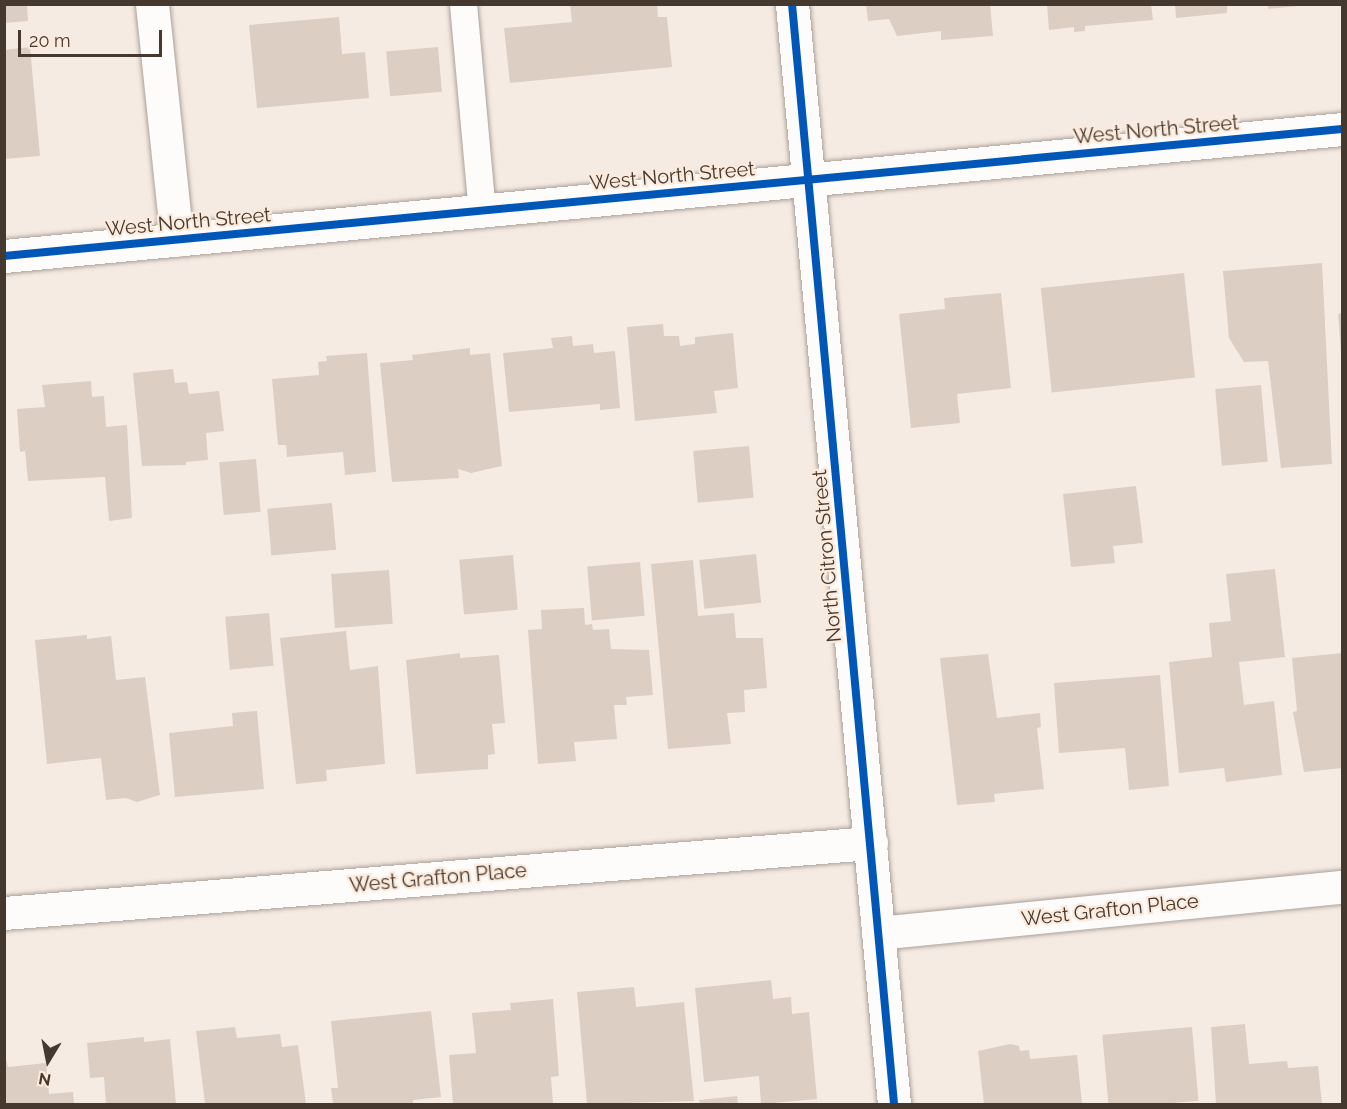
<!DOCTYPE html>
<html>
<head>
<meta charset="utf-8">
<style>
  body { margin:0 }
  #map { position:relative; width:1347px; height:1109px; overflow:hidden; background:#f5ebe3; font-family:Raleway,sans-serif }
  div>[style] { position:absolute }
  .building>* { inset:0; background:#ddcec3; transform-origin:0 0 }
  .roads { filter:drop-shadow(0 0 2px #aba19a) drop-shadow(0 0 2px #aba19a) }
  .lane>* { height:27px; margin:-13.5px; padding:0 13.5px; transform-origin:13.5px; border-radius:13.5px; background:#fefcfb }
  .street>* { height:33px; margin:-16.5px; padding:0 16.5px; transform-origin:16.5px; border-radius:16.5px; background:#fefcfb }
  .secondary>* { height:33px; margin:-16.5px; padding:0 16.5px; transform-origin:16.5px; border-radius:16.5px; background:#fefcfb }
  .cycleway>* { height:8px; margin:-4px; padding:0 4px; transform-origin:4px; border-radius:4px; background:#0057b8 }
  span { translate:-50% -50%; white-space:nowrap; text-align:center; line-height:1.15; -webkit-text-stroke:4.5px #fceadc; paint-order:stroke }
  .street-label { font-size:20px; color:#44382f }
  .frame { position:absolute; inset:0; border:6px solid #44382f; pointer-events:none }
  .north { position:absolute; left:18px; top:1031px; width:60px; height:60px; -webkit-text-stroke:4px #fceadc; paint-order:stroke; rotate:190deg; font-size:16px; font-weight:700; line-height:24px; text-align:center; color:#44382f }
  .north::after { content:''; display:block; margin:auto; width:21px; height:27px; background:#44382f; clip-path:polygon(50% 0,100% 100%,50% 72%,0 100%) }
  .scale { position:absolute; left:18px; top:30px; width:144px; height:27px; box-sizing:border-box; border:3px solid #44382f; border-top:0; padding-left:8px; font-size:18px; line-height:21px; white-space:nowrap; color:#44382f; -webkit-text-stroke:4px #fceadc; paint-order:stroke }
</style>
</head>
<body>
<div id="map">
  <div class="building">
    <i style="clip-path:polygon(570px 4px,657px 4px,658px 17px,667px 17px,672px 67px,510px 83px,504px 28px,572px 22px)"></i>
    <i style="clip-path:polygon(866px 4px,990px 4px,993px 36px,941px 40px,941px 31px,897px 36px,889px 19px,868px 21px)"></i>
    <i style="clip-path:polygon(1047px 4px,1151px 4px,1153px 20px,1085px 26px,1085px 31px,1074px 32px,1074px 27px,1049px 30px)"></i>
    <i style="clip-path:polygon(1175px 4px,1227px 4px,1227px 13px,1176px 18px)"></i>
    <i style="clip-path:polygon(1268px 4px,1298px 4px,1298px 6px,1268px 9px)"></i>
    <i style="clip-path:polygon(4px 5px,27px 5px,28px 21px,4px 23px)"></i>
    <i style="clip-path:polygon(339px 17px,342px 54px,365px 52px,369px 98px,257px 108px,249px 25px)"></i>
    <i style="clip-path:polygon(30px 47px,40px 156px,4px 159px,4px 50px)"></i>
    <i style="left:438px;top:47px;width:45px;height:52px;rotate:85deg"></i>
    <i style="clip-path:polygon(1322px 263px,1332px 464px,1281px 468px,1268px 361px,1244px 362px,1229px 338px,1223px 271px)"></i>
    <i style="left:1184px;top:273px;width:105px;height:144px;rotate:84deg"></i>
    <i style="clip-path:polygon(1001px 293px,1011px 388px,957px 394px,960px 423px,911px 428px,899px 314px,945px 309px,944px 298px)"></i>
    <i style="clip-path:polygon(1342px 313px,1342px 351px,1341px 351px,1338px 314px)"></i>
    <i style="clip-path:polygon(663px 324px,664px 336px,679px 336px,680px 346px,695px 344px,695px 337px,733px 333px,738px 388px,714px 391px,717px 413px,635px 421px,627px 327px)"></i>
    <i style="clip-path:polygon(572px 336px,573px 346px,593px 344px,594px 353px,615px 351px,620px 408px,600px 410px,600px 404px,509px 412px,503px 353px,553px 348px,551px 338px)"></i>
    <i style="clip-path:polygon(470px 348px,470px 355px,490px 353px,502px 466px,471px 473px,458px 469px,459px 478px,392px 482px,380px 363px,413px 360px,412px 355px)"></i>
    <i style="clip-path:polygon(367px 353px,376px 472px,345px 475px,343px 452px,287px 457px,286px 445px,278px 445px,272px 379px,319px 375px,318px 362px,327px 361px,326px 356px)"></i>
    <i style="clip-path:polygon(173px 369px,175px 383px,187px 382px,189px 394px,219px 391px,224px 431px,206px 433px,208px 460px,186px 462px,186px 465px,142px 466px,133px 373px)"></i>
    <i style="clip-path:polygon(91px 381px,92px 397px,104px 396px,106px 427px,127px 425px,132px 518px,109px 521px,105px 477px,28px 481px,25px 451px,20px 452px,17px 409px,45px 407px,42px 385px)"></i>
    <i style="left:1261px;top:385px;width:77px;height:46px;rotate:85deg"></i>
    <i style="left:749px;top:446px;width:52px;height:56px;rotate:85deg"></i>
    <i style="left:256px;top:459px;width:53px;height:37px;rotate:85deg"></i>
    <i style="clip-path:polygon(1136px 486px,1143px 543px,1113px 546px,1115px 563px,1071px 567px,1063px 494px)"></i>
    <i style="left:332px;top:503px;width:47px;height:65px;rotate:85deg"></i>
    <i style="left:756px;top:554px;width:49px;height:57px;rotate:84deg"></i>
    <i style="left:513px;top:555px;width:55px;height:54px;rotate:85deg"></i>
    <i style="clip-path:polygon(693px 560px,698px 616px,734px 613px,736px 638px,763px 638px,767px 688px,744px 690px,745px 712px,727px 713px,731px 744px,668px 749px,651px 564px)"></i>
    <i style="left:640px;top:562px;width:54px;height:53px;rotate:85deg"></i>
    <i style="clip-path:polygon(1275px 569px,1285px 657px,1239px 662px,1244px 705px,1274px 701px,1282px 775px,1226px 782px,1224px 768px,1179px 773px,1169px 662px,1212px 657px,1209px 623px,1231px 621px,1226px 574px)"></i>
    <i style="left:389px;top:570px;width:54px;height:58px;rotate:86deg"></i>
    <i style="clip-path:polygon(584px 608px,585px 625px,592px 624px,593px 630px,609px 629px,611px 649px,649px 650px,653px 695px,626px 697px,627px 705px,614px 705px,617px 739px,574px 742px,576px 761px,538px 764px,528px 630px,542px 629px,541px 610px)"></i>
    <i style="left:269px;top:613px;width:53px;height:44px;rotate:85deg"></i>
    <i style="clip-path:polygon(346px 631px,350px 670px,378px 666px,385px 764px,326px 770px,327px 781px,296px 784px,280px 638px)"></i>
    <i style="clip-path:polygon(87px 635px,87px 639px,111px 636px,116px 680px,145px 677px,160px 795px,137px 802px,126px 798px,106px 800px,101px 758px,47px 764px,35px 640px)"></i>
    <i style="clip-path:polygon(460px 653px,460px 658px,499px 655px,505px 723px,492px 724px,495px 754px,488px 755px,488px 769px,416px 774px,406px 660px)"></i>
    <i style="clip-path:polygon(1342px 653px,1342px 768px,1304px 772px,1293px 712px,1297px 711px,1292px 658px)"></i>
    <i style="clip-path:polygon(988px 654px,997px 718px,1040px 713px,1041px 727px,1037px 728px,1044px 789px,994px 794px,995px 802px,957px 805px,940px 658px)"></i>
    <i style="clip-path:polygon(1160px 675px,1169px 786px,1129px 790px,1125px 748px,1059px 753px,1054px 683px)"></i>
    <i style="clip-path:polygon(257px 711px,264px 789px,175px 797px,169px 733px,233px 726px,232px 713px)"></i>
    <i style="clip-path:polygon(771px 980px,773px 999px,791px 997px,792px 1014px,809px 1012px,817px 1099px,761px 1104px,759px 1076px,704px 1082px,695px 988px)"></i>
    <i style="clip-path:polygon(634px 987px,636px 1007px,684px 1002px,694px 1101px,587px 1104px,577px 992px)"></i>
    <i style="clip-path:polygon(553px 999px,559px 1076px,551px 1077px,553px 1104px,453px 1104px,449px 1055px,476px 1053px,472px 1013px,511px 1010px,510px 1003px)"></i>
    <i style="clip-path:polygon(431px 1011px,441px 1097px,413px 1100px,413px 1104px,333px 1104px,331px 1088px,338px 1088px,331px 1021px)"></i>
    <i style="clip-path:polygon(1245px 1024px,1249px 1064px,1287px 1061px,1288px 1068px,1318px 1066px,1322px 1104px,1216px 1104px,1211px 1027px)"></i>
    <i style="clip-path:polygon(235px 1027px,237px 1038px,280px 1034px,282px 1047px,298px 1045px,306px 1104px,205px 1104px,196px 1031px)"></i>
    <i style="left:1192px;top:1027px;width:74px;height:90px;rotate:85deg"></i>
    <i style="clip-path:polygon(144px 1037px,144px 1042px,170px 1039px,176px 1104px,106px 1104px,104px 1077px,90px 1078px,87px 1043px)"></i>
    <i style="clip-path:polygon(1010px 1044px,1019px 1046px,1020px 1051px,1029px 1050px,1030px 1059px,1077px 1055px,1082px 1104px,984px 1104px,978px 1051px)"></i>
    <i style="clip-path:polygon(4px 1052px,8px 1067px,46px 1063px,49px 1094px,73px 1092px,74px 1104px,4px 1104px)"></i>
    <i style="clip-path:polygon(737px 1096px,738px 1104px,700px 1104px,699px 1100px)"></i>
  </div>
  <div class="roads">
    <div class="lane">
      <i style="left:463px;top:4px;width:208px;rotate:84.8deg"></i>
    </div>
    <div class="street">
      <i style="left:152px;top:4px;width:237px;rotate:84deg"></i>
      <i style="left:4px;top:913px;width:870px;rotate:-4.62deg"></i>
      <i style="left:878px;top:933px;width:466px;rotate:-5.7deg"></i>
    </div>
    <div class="secondary">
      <i style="left:792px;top:4px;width:1105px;rotate:84.7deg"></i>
      <i style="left:4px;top:256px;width:1344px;rotate:-5.42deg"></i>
    </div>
  </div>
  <div class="cycleway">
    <i style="left:792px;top:4px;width:1105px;rotate:84.7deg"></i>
    <i style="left:4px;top:256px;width:1344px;rotate:-5.42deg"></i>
  </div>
  <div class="street-label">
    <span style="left:1156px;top:130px;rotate:-5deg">West North Street</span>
    <span style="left:672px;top:176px;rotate:-5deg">West North Street</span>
    <span style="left:188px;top:222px;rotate:-5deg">West North Street</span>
    <span style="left:827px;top:556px;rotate:-95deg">North Citron Street</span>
    <span style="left:438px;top:878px;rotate:-5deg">West Grafton Place</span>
    <span style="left:1110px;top:910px;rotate:-6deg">West Grafton Place</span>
  </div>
  <div class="frame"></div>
  <div class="north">N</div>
  <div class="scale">20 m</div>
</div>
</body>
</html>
